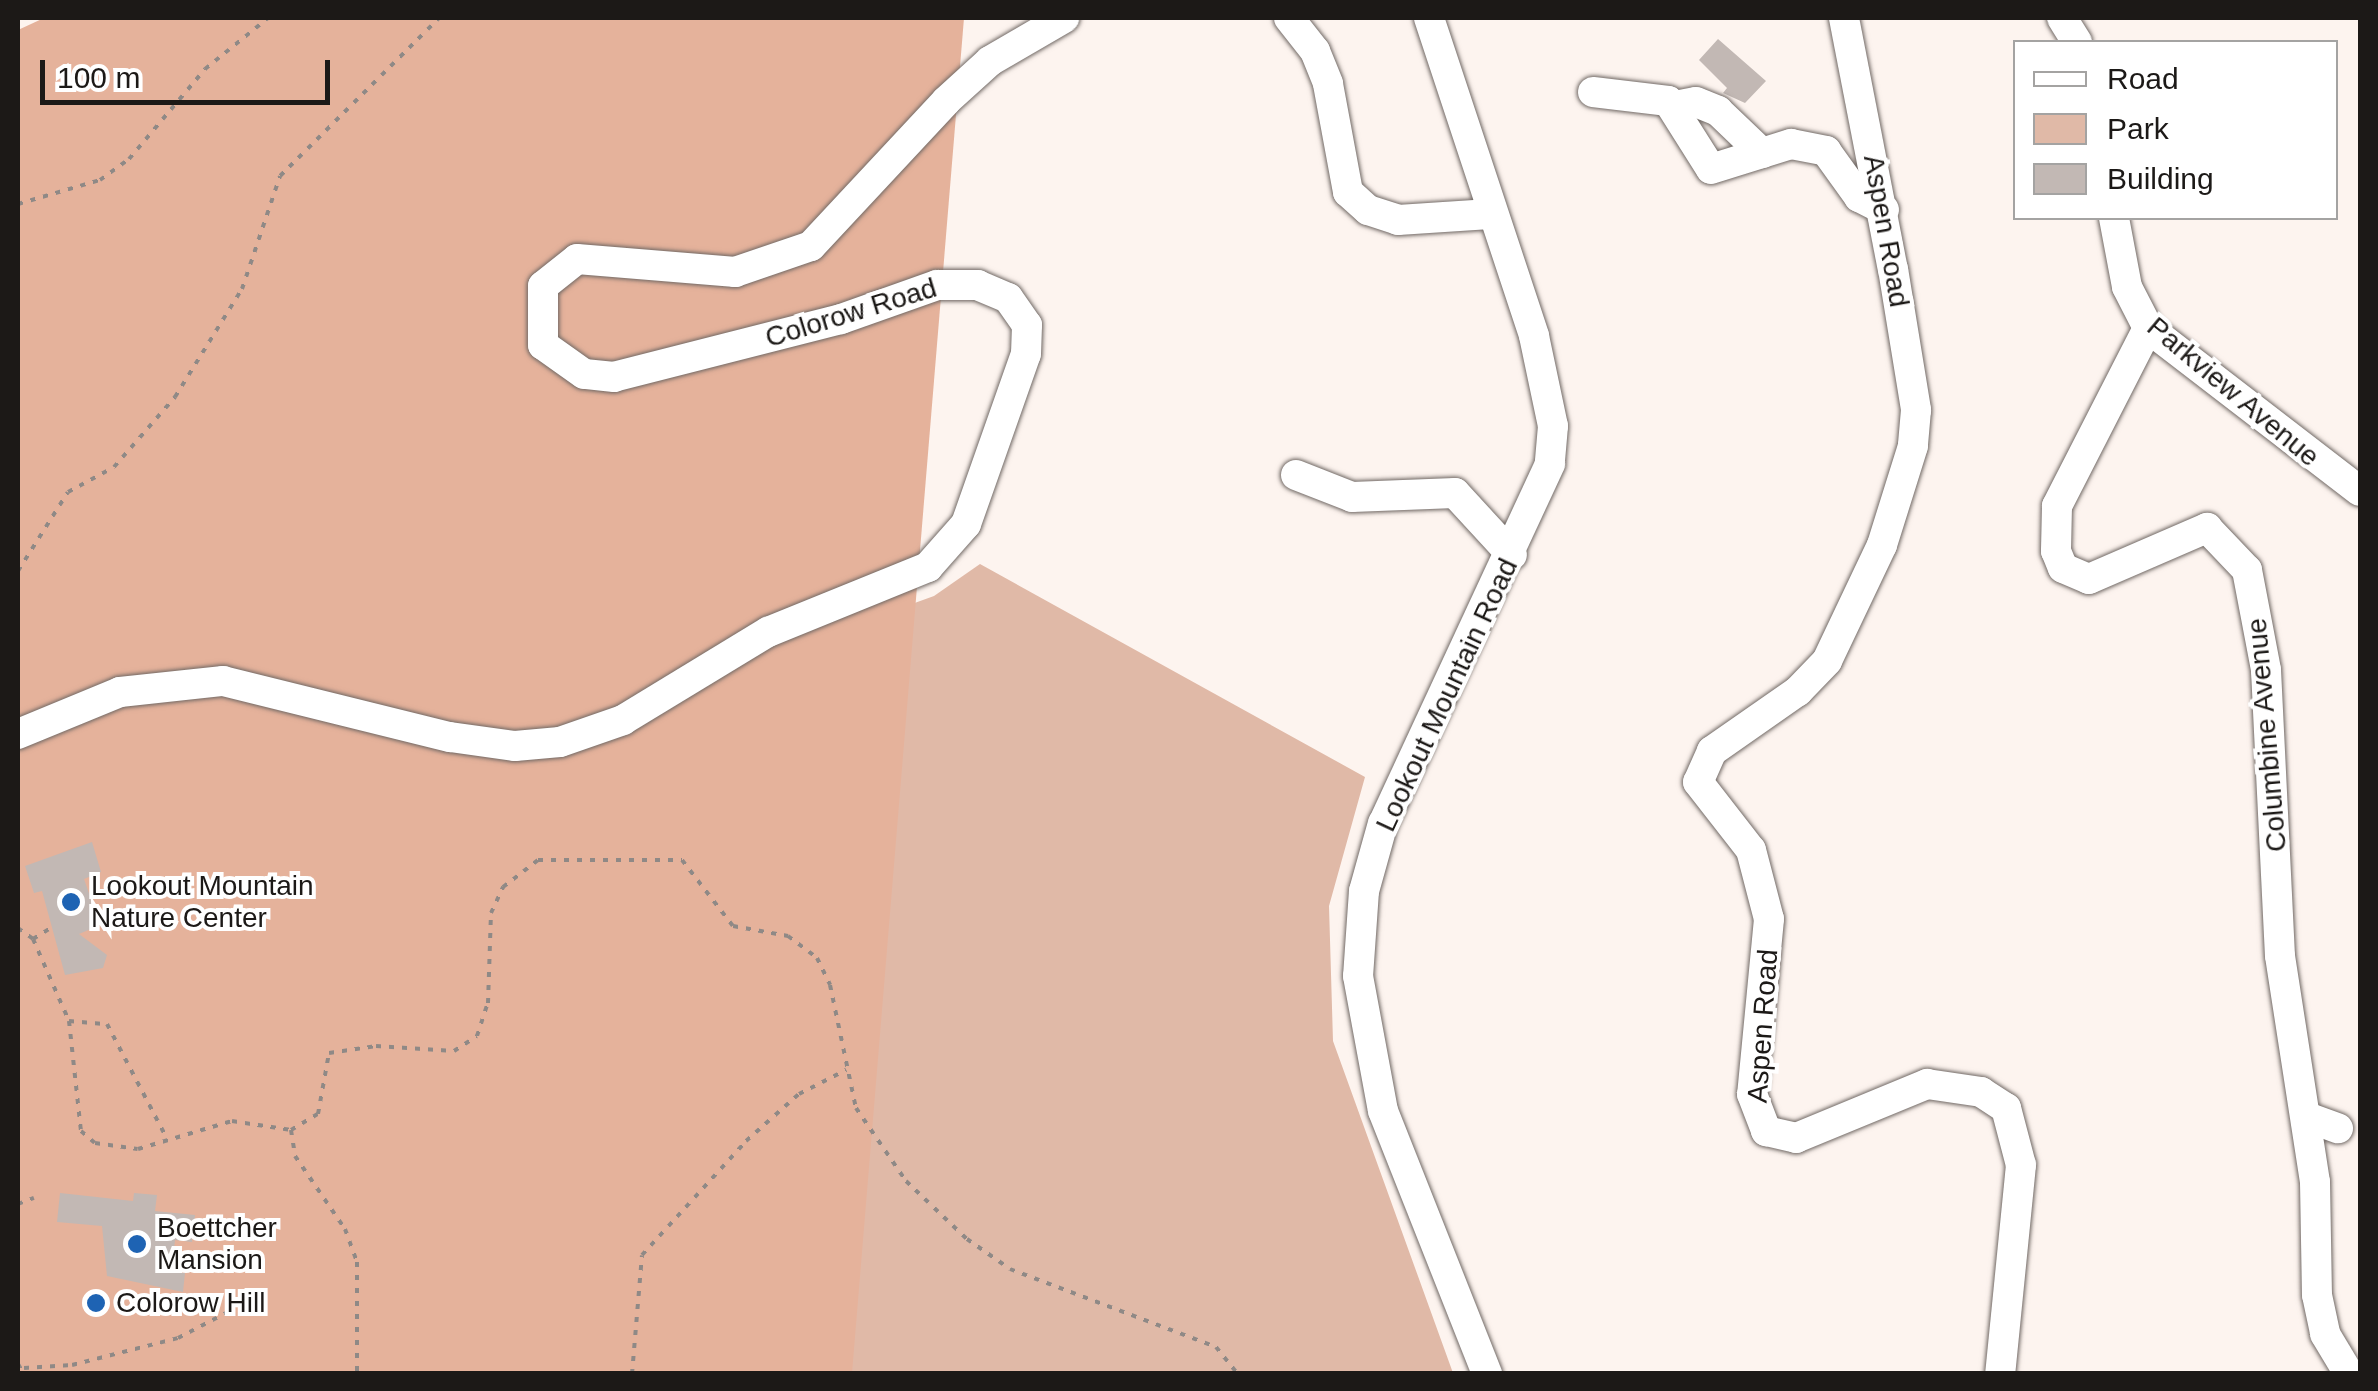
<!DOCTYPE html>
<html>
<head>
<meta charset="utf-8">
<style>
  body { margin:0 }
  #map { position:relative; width:2378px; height:1391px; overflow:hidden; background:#fdf4ef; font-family:Helvetica,sans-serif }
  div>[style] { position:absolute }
  .green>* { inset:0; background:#e0b9a7 }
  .forest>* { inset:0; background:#e5b29b }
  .building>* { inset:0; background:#c2b8b4 }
  .path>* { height:4px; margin-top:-2px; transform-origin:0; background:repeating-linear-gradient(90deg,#8f8986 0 5px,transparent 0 13px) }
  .roads { filter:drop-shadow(0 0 2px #716965) drop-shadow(0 0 2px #716965) }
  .minor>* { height:30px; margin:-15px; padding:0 15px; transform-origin:15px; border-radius:15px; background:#fff }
  .dots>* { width:28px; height:28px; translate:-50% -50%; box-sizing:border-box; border:5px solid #fff; border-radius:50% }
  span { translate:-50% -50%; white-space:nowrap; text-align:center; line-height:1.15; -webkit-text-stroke:8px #fff; paint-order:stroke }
  .street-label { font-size:28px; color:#1c1917 }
  .poi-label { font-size:28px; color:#1c1917 }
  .left { translate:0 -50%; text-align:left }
  .frame { position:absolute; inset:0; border:20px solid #1c1917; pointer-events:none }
  .legend { position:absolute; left:2013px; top:40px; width:325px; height:180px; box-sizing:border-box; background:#fff; border:2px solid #a4a3a2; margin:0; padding:12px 18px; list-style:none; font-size:30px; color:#1c1917 }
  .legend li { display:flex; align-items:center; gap:20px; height:50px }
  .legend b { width:50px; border:2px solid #a4a3a2 }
  .scale { position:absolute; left:40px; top:60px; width:290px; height:45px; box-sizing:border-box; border:5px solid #1c1917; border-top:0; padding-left:12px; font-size:30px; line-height:35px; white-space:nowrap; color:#1c1917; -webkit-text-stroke:8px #fff; paint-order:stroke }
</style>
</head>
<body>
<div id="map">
  <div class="green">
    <i style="clip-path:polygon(980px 564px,1365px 777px,1329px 906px,1333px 1041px,1453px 1373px,18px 1373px,18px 762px,790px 648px,934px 596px)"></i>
  </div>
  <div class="forest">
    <i style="clip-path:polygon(44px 18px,964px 18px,852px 1373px,18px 1373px,18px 30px)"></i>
  </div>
  <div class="building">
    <i style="clip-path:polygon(1718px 39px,1766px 81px,1745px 103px,1723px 93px,1727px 88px,1699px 60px)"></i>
    <i style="clip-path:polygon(92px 842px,101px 872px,84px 879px,100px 925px,79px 934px,107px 955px,103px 968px,65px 975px,42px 891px,34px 893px,25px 866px)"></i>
    <i style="clip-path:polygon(60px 1193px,133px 1201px,134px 1193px,157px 1195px,155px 1211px,195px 1215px,192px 1242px,175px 1240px,172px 1272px,185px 1273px,183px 1292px,107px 1276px,102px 1226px,57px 1222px)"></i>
  </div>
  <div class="path">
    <i style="left:18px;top:204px;width:85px;rotate:-16.3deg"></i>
    <i style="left:100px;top:180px;width:36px;rotate:-36deg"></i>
    <i style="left:129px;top:159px;width:118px;rotate:-49.8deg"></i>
    <i style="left:205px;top:69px;width:81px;rotate:-39deg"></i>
    <i style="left:18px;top:571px;width:93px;rotate:-57.7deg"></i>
    <i style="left:68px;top:492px;width:52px;rotate:-28.5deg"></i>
    <i style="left:114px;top:467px;width:93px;rotate:-48.9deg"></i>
    <i style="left:175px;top:397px;width:127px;rotate:-58.2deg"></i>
    <i style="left:242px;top:289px;width:119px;rotate:-71.4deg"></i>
    <i style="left:280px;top:176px;width:224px;rotate:-44.8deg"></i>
    <i style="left:18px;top:928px;width:19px;rotate:36deg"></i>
    <i style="left:33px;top:939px;width:90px;rotate:66.3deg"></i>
    <i style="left:69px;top:1021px;width:38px;rotate:5deg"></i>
    <i style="left:107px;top:1024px;width:127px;rotate:62.4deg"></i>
    <i style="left:33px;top:939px;width:22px;rotate:-32deg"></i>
    <i style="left:69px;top:1021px;width:111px;rotate:83.8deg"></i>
    <i style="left:81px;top:1131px;width:18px;rotate:41deg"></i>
    <i style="left:95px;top:1143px;width:43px;rotate:7.9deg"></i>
    <i style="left:138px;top:1149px;width:98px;rotate:-16.6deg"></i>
    <i style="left:232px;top:1121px;width:60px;rotate:8.7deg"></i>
    <i style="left:291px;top:1130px;width:31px;rotate:-31deg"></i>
    <i style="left:318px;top:1114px;width:62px;rotate:-79.8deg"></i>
    <i style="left:329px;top:1053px;width:48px;rotate:-8.5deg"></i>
    <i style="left:376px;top:1046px;width:78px;rotate:3.7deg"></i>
    <i style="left:454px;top:1051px;width:27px;rotate:-33deg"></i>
    <i style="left:477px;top:1036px;width:35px;rotate:-72deg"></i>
    <i style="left:488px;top:1003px;width:90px;rotate:-88.1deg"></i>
    <i style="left:491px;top:913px;width:29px;rotate:-65deg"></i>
    <i style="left:503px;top:887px;width:44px;rotate:-37.6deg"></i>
    <i style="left:538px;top:860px;width:144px"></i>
    <i style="left:682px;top:860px;width:83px;rotate:52.3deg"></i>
    <i style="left:733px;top:926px;width:56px;rotate:10.3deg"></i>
    <i style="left:788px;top:936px;width:36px;rotate:37deg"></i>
    <i style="left:817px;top:958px;width:30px;rotate:64deg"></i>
    <i style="left:830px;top:985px;width:126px;rotate:78.1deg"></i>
    <i style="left:856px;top:1108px;width:88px;rotate:55.6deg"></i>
    <i style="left:906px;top:1181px;width:84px;rotate:43.6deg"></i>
    <i style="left:967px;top:1239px;width:52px;rotate:34.9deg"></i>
    <i style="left:1010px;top:1269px;width:220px;rotate:20.7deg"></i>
    <i style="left:1216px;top:1347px;width:35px;rotate:51deg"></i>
    <i style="left:291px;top:1130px;width:26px;rotate:81deg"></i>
    <i style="left:295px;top:1156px;width:88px;rotate:55.6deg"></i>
    <i style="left:345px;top:1229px;width:35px;rotate:70deg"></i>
    <i style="left:357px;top:1262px;width:112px;rotate:90deg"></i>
    <i style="left:18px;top:1204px;width:17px;rotate:-21deg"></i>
    <i style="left:18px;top:1364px;width:12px;rotate:59deg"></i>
    <i style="left:24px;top:1368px;width:48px;rotate:-3.6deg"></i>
    <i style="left:72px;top:1365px;width:109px;rotate:-14.3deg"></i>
    <i style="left:178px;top:1338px;width:54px;rotate:-27.5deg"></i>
    <i style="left:632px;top:1374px;width:119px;rotate:-85.2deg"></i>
    <i style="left:642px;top:1255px;width:154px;rotate:-47.6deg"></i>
    <i style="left:746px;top:1141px;width:71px;rotate:-41.6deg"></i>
    <i style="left:799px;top:1094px;width:53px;rotate:-27.1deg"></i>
  </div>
  <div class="roads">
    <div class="minor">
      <i style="left:1289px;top:18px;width:42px;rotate:51.8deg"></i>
      <i style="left:1315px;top:51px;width:35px;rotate:68deg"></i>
      <i style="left:1328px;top:84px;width:110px;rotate:79.5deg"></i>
      <i style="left:1348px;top:192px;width:27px;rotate:42deg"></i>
      <i style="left:1368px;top:210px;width:32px;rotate:18deg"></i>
      <i style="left:1398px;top:220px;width:92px;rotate:-3.7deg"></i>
      <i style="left:1429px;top:18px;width:335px;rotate:71.7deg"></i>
      <i style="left:1534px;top:336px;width:92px;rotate:78.1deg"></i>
      <i style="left:1553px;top:426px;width:38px;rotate:95deg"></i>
      <i style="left:1550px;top:464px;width:396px;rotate:114.9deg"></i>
      <i style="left:1383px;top:823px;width:71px;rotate:105.6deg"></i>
      <i style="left:1364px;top:891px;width:85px;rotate:94deg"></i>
      <i style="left:1358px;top:976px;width:137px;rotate:79.5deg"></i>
      <i style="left:1383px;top:1111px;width:283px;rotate:68.4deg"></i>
      <i style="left:1844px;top:18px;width:256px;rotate:79deg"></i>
      <i style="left:1893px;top:269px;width:143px;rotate:80.7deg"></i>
      <i style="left:1916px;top:410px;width:36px;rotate:95deg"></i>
      <i style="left:1913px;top:446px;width:104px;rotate:107.4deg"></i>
      <i style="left:1882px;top:545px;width:128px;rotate:115.4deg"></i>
      <i style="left:1827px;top:661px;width:42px;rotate:134deg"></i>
      <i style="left:1798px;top:691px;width:105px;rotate:145.1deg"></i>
      <i style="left:1712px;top:751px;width:34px;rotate:114deg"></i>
      <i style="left:1698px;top:782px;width:86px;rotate:52.1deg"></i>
      <i style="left:1751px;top:850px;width:71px;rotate:75.4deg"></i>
      <i style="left:1769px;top:919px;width:176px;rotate:95.5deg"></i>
      <i style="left:1752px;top:1094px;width:40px;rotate:69deg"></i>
      <i style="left:1766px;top:1131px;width:31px;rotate:13deg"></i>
      <i style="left:1796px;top:1138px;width:142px;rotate:-22.4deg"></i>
      <i style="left:1927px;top:1084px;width:55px;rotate:8.4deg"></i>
      <i style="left:1981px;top:1092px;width:30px;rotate:33deg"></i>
      <i style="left:2006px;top:1108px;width:59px;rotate:75.3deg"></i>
      <i style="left:2021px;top:1165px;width:210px;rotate:95.7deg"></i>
      <i style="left:2062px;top:18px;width:28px;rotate:58deg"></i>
      <i style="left:1593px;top:92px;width:76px;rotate:6.8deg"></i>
      <i style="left:1668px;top:101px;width:80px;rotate:57.7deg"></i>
      <i style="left:1711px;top:169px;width:84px;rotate:-17.4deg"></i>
      <i style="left:1791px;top:144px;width:36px;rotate:11deg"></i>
      <i style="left:1826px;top:151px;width:57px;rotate:54.3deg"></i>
      <i style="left:1859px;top:197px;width:28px;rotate:27deg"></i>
      <i style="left:1675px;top:106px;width:21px;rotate:-11deg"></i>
      <i style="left:1696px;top:102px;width:24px;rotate:22deg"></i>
      <i style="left:1718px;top:111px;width:61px;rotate:43.7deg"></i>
      <i style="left:2114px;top:218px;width:70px;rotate:79.3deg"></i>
      <i style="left:2127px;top:287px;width:46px;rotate:62.9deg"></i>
      <i style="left:2148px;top:328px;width:267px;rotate:37.6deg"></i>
      <i style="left:2148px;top:328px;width:200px;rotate:117.1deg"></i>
      <i style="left:2057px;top:506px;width:45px;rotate:91.3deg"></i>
      <i style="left:2056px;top:551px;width:18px;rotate:68deg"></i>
      <i style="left:2063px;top:568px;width:28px;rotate:23deg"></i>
      <i style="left:2089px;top:579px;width:129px;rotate:-23.4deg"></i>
      <i style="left:2207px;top:528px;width:58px;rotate:46.4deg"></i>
      <i style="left:2247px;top:570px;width:102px;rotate:79.2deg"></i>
      <i style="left:2266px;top:670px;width:286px;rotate:87.2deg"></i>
      <i style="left:2280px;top:956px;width:229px;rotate:81.2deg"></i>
      <i style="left:2315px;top:1182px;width:113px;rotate:89deg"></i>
      <i style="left:2317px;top:1295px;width:40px;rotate:78deg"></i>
      <i style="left:2325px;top:1334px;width:47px;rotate:59deg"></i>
      <i style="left:1296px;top:475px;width:60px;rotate:21.4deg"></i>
      <i style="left:1352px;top:497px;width:103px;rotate:-2.2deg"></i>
      <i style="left:1455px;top:493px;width:84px;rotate:47.4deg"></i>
      <i style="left:18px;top:734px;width:110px;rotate:-22.4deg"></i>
      <i style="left:120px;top:692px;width:104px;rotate:-6.1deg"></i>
      <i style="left:223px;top:681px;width:234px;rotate:13.9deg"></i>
      <i style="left:450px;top:737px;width:66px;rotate:7.9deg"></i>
      <i style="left:515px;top:746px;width:45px;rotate:-5.1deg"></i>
      <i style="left:560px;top:742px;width:67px;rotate:-19.2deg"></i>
      <i style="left:623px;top:720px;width:170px;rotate:-31.3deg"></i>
      <i style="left:768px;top:632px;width:173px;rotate:-22.1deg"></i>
      <i style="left:928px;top:567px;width:57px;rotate:-48.5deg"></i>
      <i style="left:966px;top:524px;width:180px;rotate:-70.6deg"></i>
      <i style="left:1026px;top:354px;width:29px;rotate:-88deg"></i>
      <i style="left:1027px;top:325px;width:33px;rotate:-125deg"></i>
      <i style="left:1008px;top:298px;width:33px;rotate:-157deg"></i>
      <i style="left:978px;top:285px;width:41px;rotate:180deg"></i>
      <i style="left:937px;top:285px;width:102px;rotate:160.5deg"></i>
      <i style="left:841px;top:319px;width:234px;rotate:165.7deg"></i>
      <i style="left:614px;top:377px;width:30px;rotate:-174deg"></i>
      <i style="left:584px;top:374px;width:50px;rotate:-144.7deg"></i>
      <i style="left:543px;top:345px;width:59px;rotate:-90deg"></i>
      <i style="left:543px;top:286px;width:43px;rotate:-38.5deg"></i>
      <i style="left:577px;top:259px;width:159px;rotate:4.7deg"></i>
      <i style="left:735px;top:272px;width:80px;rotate:-18.9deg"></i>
      <i style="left:811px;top:246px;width:198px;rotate:-47deg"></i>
      <i style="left:946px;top:101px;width:59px;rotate:-42.3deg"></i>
      <i style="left:990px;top:61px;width:86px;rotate:-30.2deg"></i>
      <i style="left:2307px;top:1117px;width:33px;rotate:20deg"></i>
    </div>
  </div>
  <div class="dots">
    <i style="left:71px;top:902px;background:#1e63b3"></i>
    <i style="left:137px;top:1244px;background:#1e63b3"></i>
    <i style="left:96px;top:1303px;background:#1e63b3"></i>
  </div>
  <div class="street-label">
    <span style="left:1886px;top:231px;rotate:80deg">Aspen Road</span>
    <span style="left:851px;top:313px;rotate:-17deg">Colorow Road</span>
    <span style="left:2233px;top:392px;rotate:40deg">Parkview Avenue</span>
    <span style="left:1447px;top:695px;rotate:-65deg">Lookout Mountain Road</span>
    <span style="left:2267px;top:735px;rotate:-95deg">Columbine Avenue</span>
    <span style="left:1763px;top:1026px;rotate:-86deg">Aspen Road</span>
  </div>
  <div class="poi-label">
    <span class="left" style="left:91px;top:902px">Lookout Mountain<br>Nature Center</span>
    <span class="left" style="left:157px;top:1244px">Boettcher<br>Mansion</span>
    <span class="left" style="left:116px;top:1303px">Colorow Hill</span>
  </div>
  <div class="frame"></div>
  <ul class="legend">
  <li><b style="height:12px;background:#fff"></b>Road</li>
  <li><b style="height:28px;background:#e0b9a7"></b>Park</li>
  <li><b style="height:28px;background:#c2b8b4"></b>Building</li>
  </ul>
  <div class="scale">100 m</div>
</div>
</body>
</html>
